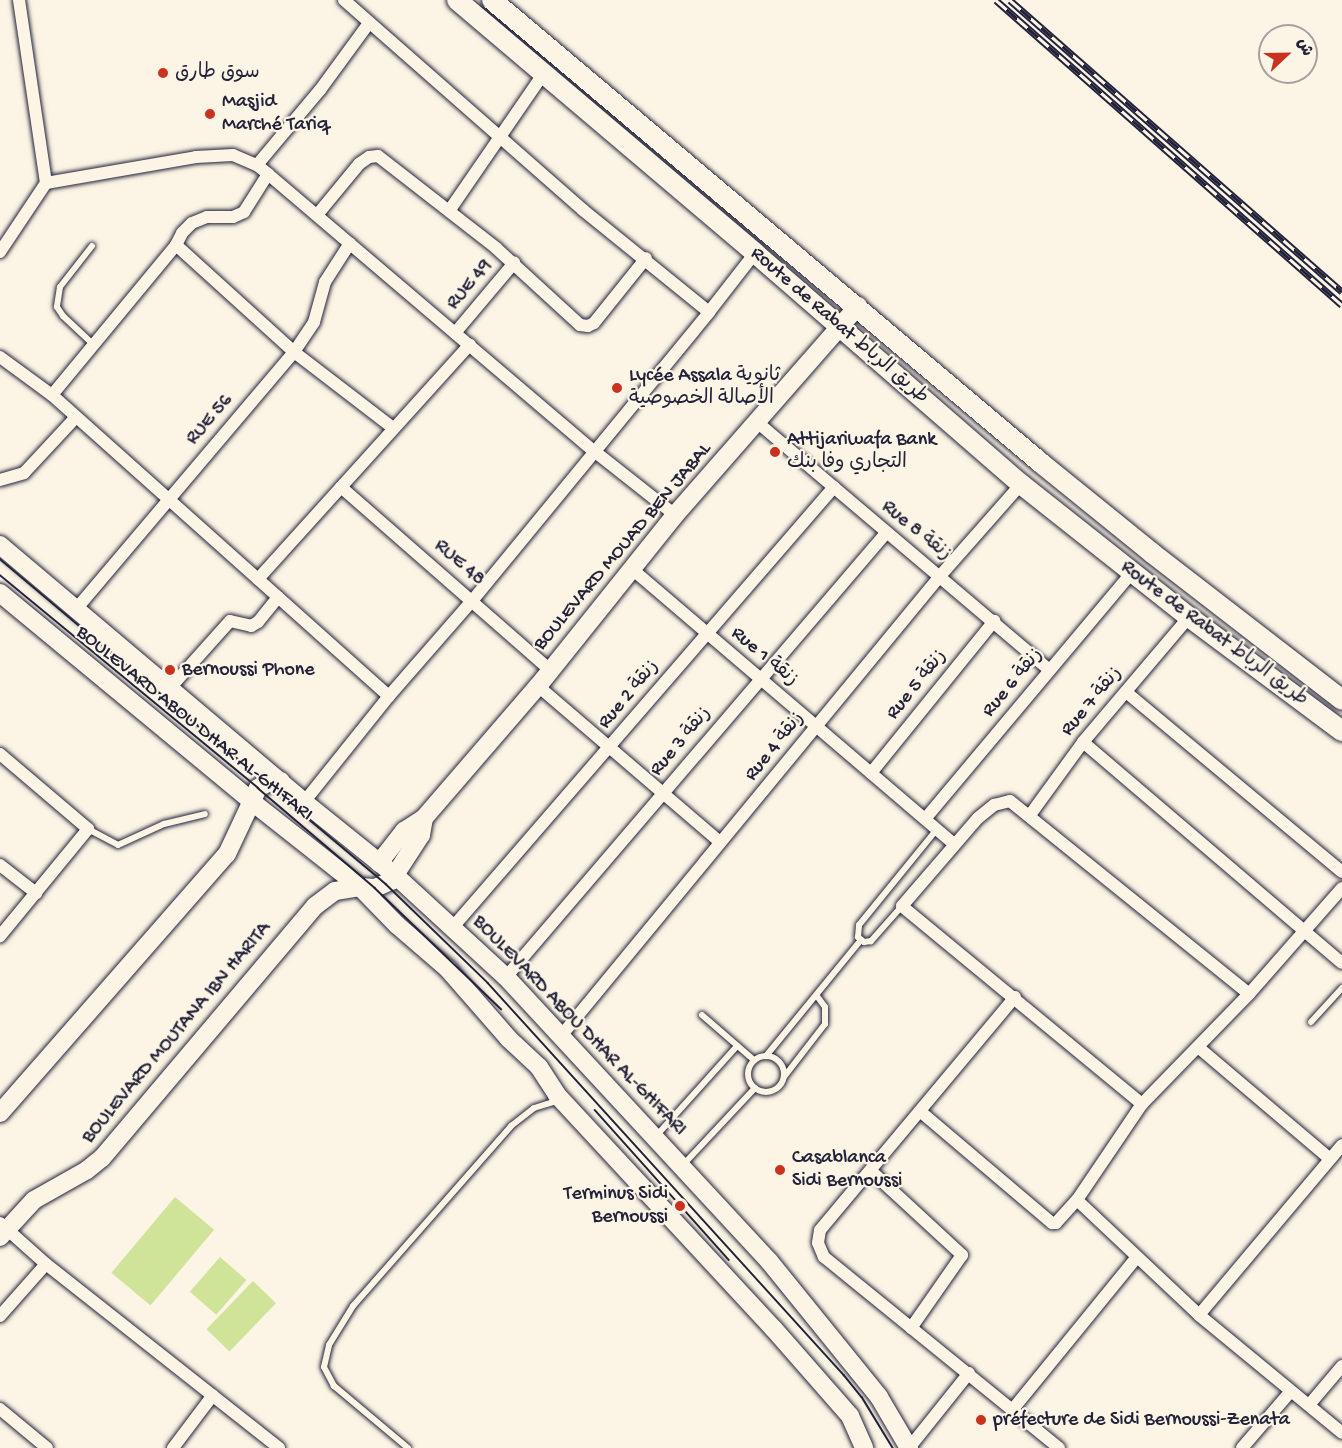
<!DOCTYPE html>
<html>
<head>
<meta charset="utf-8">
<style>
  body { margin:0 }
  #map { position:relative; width:1342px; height:1448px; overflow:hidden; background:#fcf5e5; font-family:"Gochi Hand","Playpen Sans Arabic",sans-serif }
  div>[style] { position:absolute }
  .green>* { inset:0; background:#cfe499; transform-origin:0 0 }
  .roads { filter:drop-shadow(0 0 2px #22223b) drop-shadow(0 0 2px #22223b) }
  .lane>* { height:6px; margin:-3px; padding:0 3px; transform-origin:3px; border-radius:3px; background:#fcf5e5 }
  .lane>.ring { margin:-3px; padding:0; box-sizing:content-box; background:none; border:6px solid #fcf5e5; border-radius:50% }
  .street>* { height:12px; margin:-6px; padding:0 6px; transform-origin:6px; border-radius:6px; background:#fcf5e5 }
  .secondary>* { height:18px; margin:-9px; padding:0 9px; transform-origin:9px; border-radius:9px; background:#fcf5e5 }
  .primary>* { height:20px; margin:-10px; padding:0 10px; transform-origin:10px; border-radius:10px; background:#fcf5e5 }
  .tram>* { height:1.5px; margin:-0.75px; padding:0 0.75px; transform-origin:0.75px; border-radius:0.75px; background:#22223b }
  .rail>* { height:7px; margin-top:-3.5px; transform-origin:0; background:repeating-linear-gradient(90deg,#fcf5e5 0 14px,#22223b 0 28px); box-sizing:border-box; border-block:2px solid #22223b }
  .dots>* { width:16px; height:16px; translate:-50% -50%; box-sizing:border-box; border:3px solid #fcf5e5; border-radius:50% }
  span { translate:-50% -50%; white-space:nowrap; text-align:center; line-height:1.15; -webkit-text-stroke:4.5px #fcf5e5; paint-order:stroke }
  .poi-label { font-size:20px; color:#22223b }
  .left { translate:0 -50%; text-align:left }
  .right { translate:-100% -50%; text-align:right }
  .street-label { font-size:20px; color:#22223b }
  .north { position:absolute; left:1258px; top:24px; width:60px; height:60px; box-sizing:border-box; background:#fcf5e5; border:2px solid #a5a1a1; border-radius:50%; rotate:68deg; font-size:16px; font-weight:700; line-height:24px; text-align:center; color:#22223b }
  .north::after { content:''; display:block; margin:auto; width:21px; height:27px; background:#c8321e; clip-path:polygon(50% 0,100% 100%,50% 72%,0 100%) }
</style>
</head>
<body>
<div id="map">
  <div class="green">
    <i style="left:175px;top:1197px;width:51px;height:99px;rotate:40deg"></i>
    <i style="left:220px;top:1257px;width:35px;height:46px;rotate:41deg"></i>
    <i style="left:253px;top:1281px;width:32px;height:67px;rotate:44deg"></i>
  </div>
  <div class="roads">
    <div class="lane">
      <i style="left:92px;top:246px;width:52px;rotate:128deg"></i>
      <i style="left:60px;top:287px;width:20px;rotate:99deg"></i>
      <i style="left:57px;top:307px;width:11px;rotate:56deg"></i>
      <i style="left:63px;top:316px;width:42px;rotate:43.1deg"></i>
      <i style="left:88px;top:829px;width:34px;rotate:28deg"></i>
      <i style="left:118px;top:845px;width:51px;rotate:-24.5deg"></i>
      <i style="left:164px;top:824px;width:42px;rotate:-13.7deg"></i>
      <i style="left:902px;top:906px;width:47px;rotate:131.5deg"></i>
      <i style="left:871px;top:941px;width:7px;rotate:172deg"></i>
      <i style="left:864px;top:942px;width:8px;rotate:-140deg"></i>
      <i style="left:858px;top:937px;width:12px;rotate:-85deg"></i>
      <i style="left:859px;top:925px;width:124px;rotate:-50.9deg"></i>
      <i style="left:702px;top:1015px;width:69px;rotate:40.9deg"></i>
      <i style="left:1311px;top:1022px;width:46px;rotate:-47.6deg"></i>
      <i class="ring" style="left:748px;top:1056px;width:30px;height:30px"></i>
      <i style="left:766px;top:1056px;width:150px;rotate:-50.7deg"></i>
      <i style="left:784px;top:1077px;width:67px;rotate:-52.3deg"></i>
      <i style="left:825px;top:1024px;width:17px;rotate:-90deg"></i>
      <i style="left:825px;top:1007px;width:14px;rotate:-126deg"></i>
      <i style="left:657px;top:1135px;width:120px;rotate:-48deg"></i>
      <i style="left:682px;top:1166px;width:107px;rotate:-46.9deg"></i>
      <i style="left:408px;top:1448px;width:97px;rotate:-140deg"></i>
      <i style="left:334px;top:1386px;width:21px;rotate:-118deg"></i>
      <i style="left:324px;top:1367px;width:23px;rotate:-77deg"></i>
      <i style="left:329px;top:1345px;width:46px;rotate:-58.4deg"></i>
      <i style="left:353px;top:1306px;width:240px;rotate:-48.7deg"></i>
      <i style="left:511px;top:1126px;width:29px;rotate:-38deg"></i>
      <i style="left:534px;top:1108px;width:24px;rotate:-17deg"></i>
    </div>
    <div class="street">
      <i style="left:19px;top:0;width:185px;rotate:81.6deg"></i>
      <i style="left:344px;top:0;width:318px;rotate:41.3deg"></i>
      <i style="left:583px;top:210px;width:162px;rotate:39deg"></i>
      <i style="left:257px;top:165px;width:98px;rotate:-50deg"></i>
      <i style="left:320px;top:90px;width:83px;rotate:-53.8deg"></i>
      <i style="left:449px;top:211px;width:168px;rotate:-55.5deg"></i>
      <i style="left:317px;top:215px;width:66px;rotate:-50.5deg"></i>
      <i style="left:359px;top:164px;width:12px;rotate:-35deg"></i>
      <i style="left:369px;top:157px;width:9px;rotate:-6deg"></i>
      <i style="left:378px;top:156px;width:150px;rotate:37.9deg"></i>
      <i style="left:496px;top:248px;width:114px;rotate:42.5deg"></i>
      <i style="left:580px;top:325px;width:8px;rotate:7deg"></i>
      <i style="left:588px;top:326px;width:7px;rotate:-27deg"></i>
      <i style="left:594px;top:323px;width:83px;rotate:-51.3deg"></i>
      <i style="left:176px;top:245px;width:159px;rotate:42.2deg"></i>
      <i style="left:294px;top:352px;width:125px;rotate:37.5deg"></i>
      <i style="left:0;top:252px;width:83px;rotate:-56.3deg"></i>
      <i style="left:46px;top:183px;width:152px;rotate:-9.8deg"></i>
      <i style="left:196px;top:157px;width:37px;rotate:-3deg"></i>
      <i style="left:233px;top:155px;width:26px;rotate:23deg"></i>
      <i style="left:257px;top:165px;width:14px;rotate:39deg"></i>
      <i style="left:268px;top:174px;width:428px;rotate:40.4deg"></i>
      <i style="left:594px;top:451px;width:103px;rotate:38.3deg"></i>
      <i style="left:455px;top:333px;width:92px;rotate:-49.9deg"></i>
      <i style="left:0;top:357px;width:64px;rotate:36.2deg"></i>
      <i style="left:52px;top:395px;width:452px;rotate:41.8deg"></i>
      <i style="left:52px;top:395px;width:195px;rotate:-50.4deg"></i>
      <i style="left:176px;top:245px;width:13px;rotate:-63deg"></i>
      <i style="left:182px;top:233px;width:14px;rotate:-45deg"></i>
      <i style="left:192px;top:223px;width:16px;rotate:-22deg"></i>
      <i style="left:207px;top:217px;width:26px"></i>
      <i style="left:233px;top:217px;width:12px;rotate:-24deg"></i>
      <i style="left:244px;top:212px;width:45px;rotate:-57.7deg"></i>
      <i style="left:757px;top:422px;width:383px;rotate:40.3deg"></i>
      <i style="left:0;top:480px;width:25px;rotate:-16deg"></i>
      <i style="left:24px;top:473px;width:76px;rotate:-47.1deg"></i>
      <i style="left:341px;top:487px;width:278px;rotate:41.2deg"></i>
      <i style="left:632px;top:569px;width:423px;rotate:40.5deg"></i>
      <i style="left:258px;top:579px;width:316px;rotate:-47.9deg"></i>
      <i style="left:77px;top:608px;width:336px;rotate:-49.7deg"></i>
      <i style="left:294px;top:352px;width:36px;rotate:-56deg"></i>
      <i style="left:314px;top:322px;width:41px;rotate:-74.6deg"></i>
      <i style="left:325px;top:282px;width:46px;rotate:-57.3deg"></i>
      <i style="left:538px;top:686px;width:240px;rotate:40.6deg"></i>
      <i style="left:170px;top:688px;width:90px;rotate:-48.2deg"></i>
      <i style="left:230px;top:621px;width:22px;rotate:13deg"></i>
      <i style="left:251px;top:626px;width:8px;rotate:-30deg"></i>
      <i style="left:258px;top:622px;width:32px;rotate:-51deg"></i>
      <i style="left:1126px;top:692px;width:281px;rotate:39.8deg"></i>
      <i style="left:1083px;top:742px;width:340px;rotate:40.5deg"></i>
      <i style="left:0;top:754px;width:116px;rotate:40.4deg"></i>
      <i style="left:88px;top:829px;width:139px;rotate:129.4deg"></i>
      <i style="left:871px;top:773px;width:196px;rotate:-51deg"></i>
      <i style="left:304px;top:802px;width:136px;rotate:-51.3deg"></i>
      <i style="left:389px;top:696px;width:126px;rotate:-48.9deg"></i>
      <i style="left:472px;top:601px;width:374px;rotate:-50.6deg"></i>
      <i style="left:709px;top:312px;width:75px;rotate:-52.1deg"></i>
      <i style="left:1030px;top:815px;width:90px;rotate:-54deg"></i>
      <i style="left:1083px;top:742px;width:164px;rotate:-49.7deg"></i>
      <i style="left:925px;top:819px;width:322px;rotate:-50deg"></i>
      <i style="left:0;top:865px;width:46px;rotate:37.9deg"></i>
      <i style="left:453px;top:927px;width:582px;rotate:-49.11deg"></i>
      <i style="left:506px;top:977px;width:584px;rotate:-49.44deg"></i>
      <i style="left:1015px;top:997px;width:304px;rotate:129.9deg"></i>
      <i style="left:820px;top:1230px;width:13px;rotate:99deg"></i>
      <i style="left:818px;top:1243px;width:15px;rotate:67deg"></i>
      <i style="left:824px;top:1257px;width:303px;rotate:39.1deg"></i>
      <i style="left:561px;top:1036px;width:596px;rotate:-50.51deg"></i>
      <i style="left:940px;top:576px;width:123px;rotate:-48.6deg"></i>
      <i style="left:1198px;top:1047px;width:173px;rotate:40.3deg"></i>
      <i style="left:1142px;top:1104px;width:311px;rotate:-140.5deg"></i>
      <i style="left:902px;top:906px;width:116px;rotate:-49.2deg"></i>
      <i style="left:978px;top:818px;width:21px;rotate:-39deg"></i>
      <i style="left:994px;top:805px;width:16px;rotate:-14deg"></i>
      <i style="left:1010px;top:801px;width:307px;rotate:38.9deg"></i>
      <i style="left:921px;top:1112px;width:172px;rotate:40.3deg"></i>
      <i style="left:1052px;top:1223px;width:4px"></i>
      <i style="left:1056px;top:1223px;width:31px;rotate:-48deg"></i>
      <i style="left:1077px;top:1200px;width:116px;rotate:-55.9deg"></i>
      <i style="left:1142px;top:1104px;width:153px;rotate:-45.8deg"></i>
      <i style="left:1249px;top:994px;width:141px;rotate:-48.7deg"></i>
      <i style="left:871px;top:1171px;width:124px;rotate:42.7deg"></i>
      <i style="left:962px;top:1255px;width:89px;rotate:124.9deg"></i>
      <i style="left:1077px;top:1200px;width:168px;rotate:43.3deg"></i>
      <i style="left:1199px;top:1315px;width:185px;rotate:39.5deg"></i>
      <i style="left:0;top:1223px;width:62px;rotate:41.7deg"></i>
      <i style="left:46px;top:1264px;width:297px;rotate:38.3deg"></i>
      <i style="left:1199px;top:1315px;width:222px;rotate:-49.9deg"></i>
      <i style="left:0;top:1316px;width:69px;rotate:-48.5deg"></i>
      <i style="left:1309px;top:1405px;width:51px;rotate:-49.8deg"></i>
      <i style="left:0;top:1409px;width:61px;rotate:39.7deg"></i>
      <i style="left:1013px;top:1409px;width:195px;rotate:-50.8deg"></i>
      <i style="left:173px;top:1448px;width:66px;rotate:-53deg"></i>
      <i style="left:909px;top:1448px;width:96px;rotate:-51.3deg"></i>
      <i style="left:1242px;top:1448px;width:75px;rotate:-49.3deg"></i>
    </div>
    <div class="secondary">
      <i style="left:0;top:545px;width:398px;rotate:40.2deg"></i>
      <i style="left:304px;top:802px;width:118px;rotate:38.8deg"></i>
      <i style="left:396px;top:876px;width:149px;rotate:42.6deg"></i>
      <i style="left:506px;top:977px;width:387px;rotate:47.2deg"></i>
      <i style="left:769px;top:1261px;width:175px;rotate:51deg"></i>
      <i style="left:879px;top:1397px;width:59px;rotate:59.5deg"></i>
      <i style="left:0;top:593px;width:326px;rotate:39.6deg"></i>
      <i style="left:251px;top:801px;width:139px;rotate:38.3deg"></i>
      <i style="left:360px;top:887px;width:53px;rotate:45.8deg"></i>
      <i style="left:397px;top:925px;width:67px;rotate:40.8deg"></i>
      <i style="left:448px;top:969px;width:93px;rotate:48.9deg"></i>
      <i style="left:509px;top:1039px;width:41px;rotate:43deg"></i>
      <i style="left:539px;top:1067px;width:33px;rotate:57deg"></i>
      <i style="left:557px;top:1095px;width:318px;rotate:47.2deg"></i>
      <i style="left:773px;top:1328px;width:117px;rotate:48.8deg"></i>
      <i style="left:850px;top:1416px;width:35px;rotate:66deg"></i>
      <i style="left:379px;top:863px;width:41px;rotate:-52deg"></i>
      <i style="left:404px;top:831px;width:24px;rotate:-33deg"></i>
      <i style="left:424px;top:818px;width:174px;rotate:-49.2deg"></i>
      <i style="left:538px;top:686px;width:219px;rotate:-51.3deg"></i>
      <i style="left:675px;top:515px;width:278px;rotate:-48.8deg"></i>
      <i style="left:0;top:1113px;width:344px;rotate:-48.8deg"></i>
      <i style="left:227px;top:854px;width:73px;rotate:-64.8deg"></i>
      <i style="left:258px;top:788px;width:11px;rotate:-27deg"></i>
      <i style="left:268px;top:783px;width:13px;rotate:-9deg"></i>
      <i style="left:0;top:1237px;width:50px;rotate:-47.4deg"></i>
      <i style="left:34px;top:1200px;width:61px;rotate:-29.5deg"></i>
      <i style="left:87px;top:1170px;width:19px;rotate:-39deg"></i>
      <i style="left:102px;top:1158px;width:330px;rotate:-49.8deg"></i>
      <i style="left:315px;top:906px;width:25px;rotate:-37deg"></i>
      <i style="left:335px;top:891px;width:25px;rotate:-9deg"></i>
      <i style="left:360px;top:887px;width:15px;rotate:4deg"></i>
      <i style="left:375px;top:888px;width:17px;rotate:-24deg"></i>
      <i style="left:391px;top:881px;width:55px;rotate:-56.9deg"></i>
      <i style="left:421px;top:835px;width:17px;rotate:-80deg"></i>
    </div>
    <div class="primary">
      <i style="left:457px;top:0;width:391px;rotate:40.3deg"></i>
      <i style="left:755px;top:253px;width:352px;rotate:41deg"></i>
      <i style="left:1021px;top:484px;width:214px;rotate:38.4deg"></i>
      <i style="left:1189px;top:617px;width:191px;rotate:36.7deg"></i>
      <i style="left:492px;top:0;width:718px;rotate:40.14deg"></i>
      <i style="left:1041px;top:463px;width:143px;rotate:39deg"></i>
      <i style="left:1152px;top:553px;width:240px;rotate:37.7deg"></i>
    </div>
  </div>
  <div class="tram">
    <i style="left:0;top:559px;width:505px;rotate:40.1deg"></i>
    <i style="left:386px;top:884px;width:142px;rotate:44.1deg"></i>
    <i style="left:488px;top:983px;width:530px;rotate:47.76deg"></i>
    <i style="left:844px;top:1375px;width:28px;rotate:51deg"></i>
    <i style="left:862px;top:1397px;width:60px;rotate:58.7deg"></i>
    <i style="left:0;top:575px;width:335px;rotate:39.5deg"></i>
    <i style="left:258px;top:788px;width:154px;rotate:40.5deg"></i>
    <i style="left:375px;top:888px;width:175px;rotate:43.8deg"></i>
    <i style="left:595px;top:1110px;width:201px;rotate:48.2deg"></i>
  </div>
  <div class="rail">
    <i style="left:996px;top:0;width:461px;rotate:41.4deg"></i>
    <i style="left:1010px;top:0;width:442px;rotate:41.3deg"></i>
  </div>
  <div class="dots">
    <i style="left:163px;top:73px;background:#c8321e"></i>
    <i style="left:210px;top:114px;background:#c8321e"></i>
    <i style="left:617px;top:388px;background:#c8321e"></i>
    <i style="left:775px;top:452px;background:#c8321e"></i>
    <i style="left:170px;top:670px;background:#c8321e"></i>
    <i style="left:780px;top:1170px;background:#c8321e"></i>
    <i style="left:680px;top:1206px;background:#c8321e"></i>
    <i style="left:981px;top:1420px;background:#c8321e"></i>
  </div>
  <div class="poi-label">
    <span class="left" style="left:175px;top:73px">سوق طارق</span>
    <span class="left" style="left:222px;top:114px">Masjid<br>Marché Tariq</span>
    <span class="left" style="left:629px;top:388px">Lycée Assala ثانوية<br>الأصالة الخصوصية</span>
    <span class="left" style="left:787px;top:452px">Attijariwafa Bank<br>التجاري وفا بنك</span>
    <span class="left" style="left:182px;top:670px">Bernoussi Phone</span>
    <span class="left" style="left:792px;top:1170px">Casablanca<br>Sidi Bernoussi</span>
    <span class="right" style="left:668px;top:1206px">Terminus Sidi<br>Bernoussi</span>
    <span class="left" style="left:993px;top:1420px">préfecture de Sidi Bernoussi-Zenata</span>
  </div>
  <div class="street-label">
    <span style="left:470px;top:285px;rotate:-50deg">RUE 49</span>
    <span style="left:839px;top:326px;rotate:41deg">Route de Rabat طريق الرباط</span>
    <span style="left:210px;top:420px;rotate:-49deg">RUE 56</span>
    <span style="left:916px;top:531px;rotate:39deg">Rue 8 زنقة</span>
    <span style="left:623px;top:547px;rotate:-50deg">BOULEVARD MOUAD BEN JABAL</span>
    <span style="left:459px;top:563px;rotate:41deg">RUE 48</span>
    <span style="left:1214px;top:634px;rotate:37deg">Route de Rabat طريق الرباط</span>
    <span style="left:764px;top:657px;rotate:40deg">Rue 1 زنقة</span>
    <span style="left:1013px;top:683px;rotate:-50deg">Rue 6 زنقة</span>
    <span style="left:917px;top:685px;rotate:-51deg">Rue 5 زنقة</span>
    <span style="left:629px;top:695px;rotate:-50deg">Rue 2 زنقة</span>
    <span style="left:1092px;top:702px;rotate:-50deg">Rue 7 زنقة</span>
    <span style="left:194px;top:724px;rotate:39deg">BOULEVARD ABOU DHAR AL-GHIFARI</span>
    <span style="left:681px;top:742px;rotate:-50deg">Rue 3 زنقة</span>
    <span style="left:775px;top:747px;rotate:-51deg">Rue 4 زنقة</span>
    <span style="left:579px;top:1026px;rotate:46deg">BOULEVARD ABOU DHAR AL-GHIFARI</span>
    <span style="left:177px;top:1033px;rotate:-50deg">BOULEVARD MOUTANA IBN HARITA</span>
  </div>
  <div class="north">ش</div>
</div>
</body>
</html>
